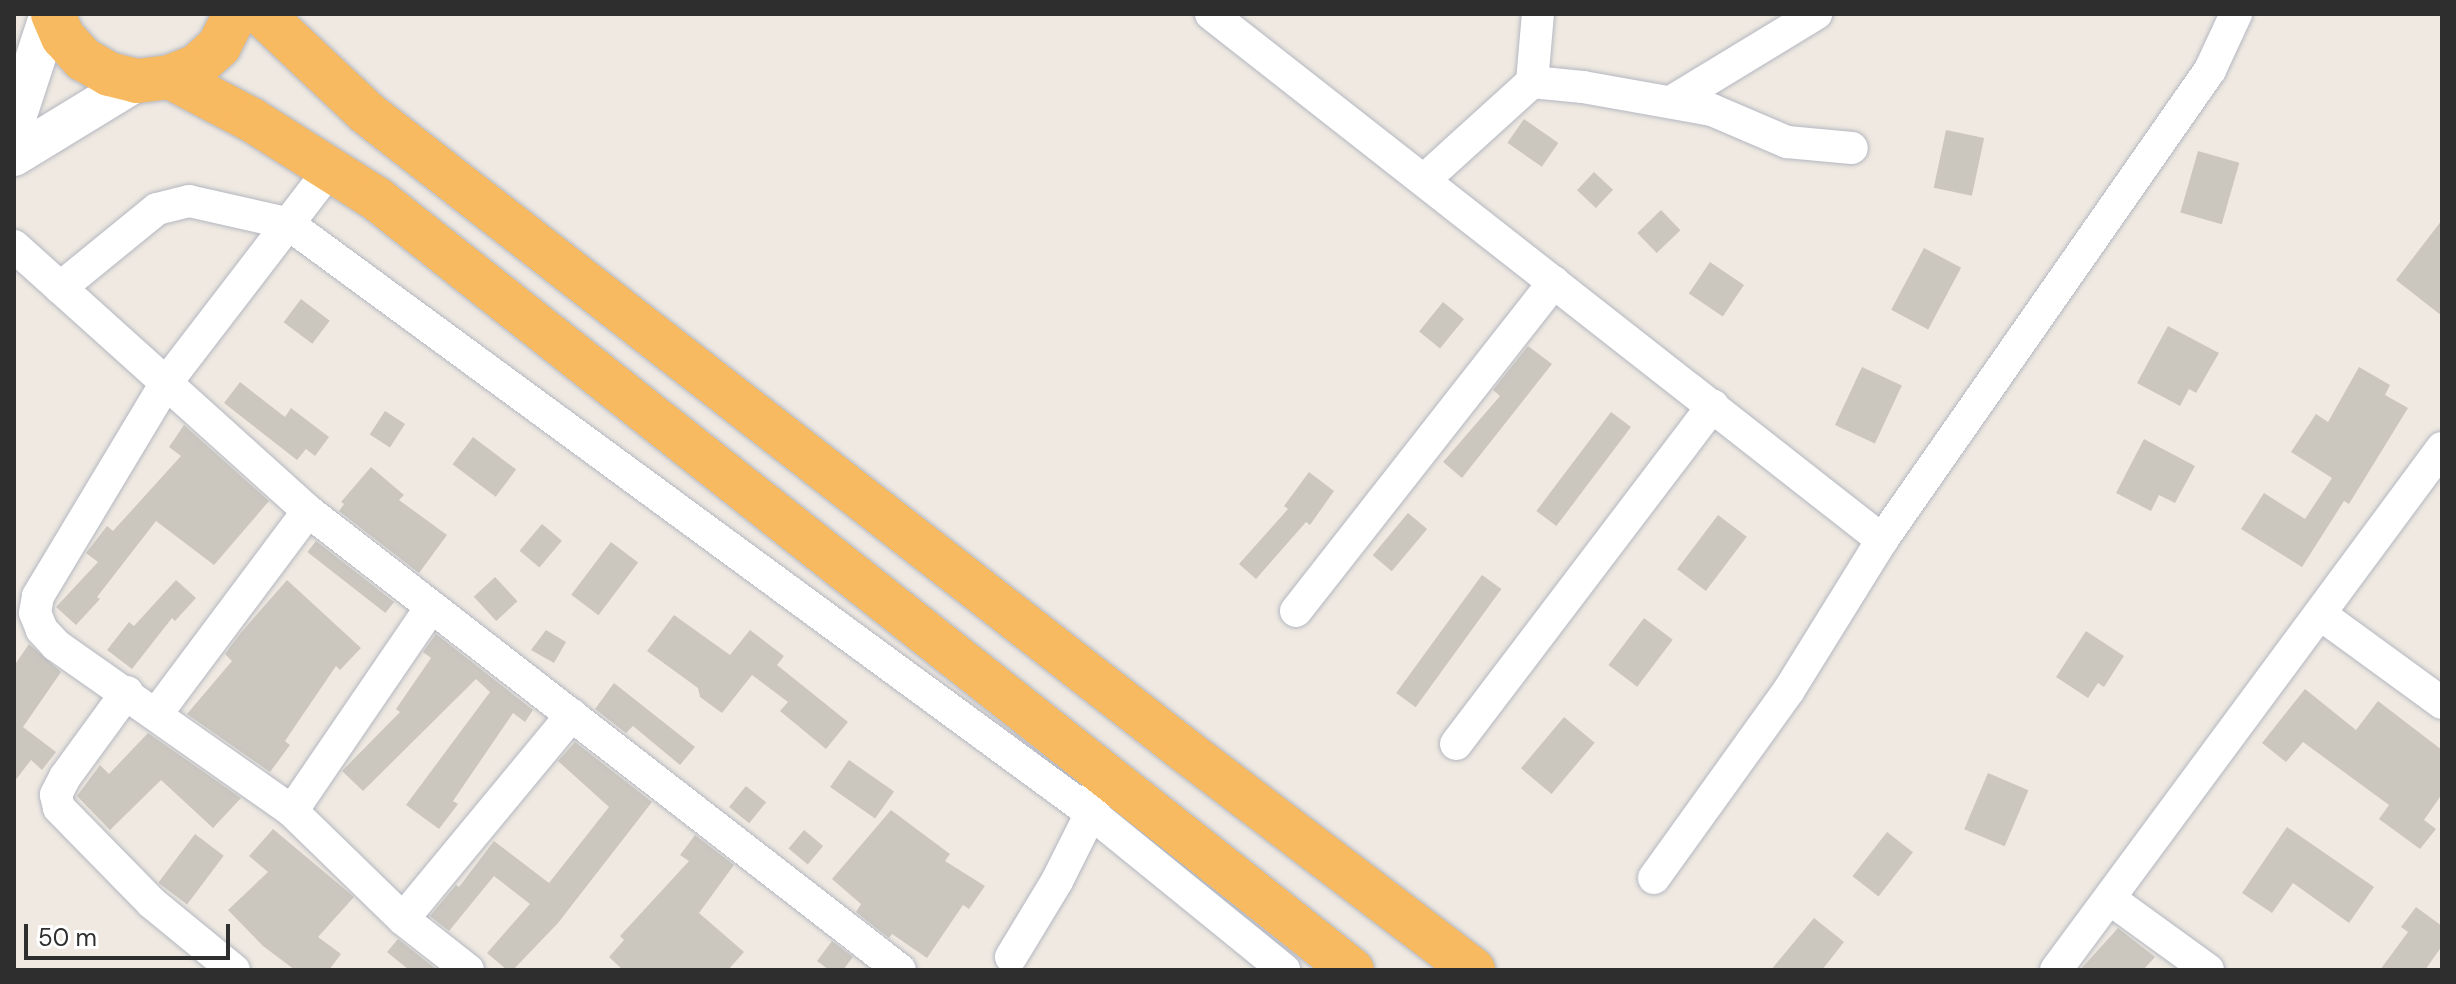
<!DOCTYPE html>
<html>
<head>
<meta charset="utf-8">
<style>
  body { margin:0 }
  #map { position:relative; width:2456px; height:984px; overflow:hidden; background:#efe9e1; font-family:"DM Sans",sans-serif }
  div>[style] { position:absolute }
  .building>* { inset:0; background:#cbc7bf; transform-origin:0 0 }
  .roads { filter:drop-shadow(0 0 2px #b4b7c1) drop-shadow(0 0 2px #b4b7c1) }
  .minor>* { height:32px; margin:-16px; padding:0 16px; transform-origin:16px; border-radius:16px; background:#fff }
  .tertiary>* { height:40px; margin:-20px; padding:0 20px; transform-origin:20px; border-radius:20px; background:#fff }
  .trunk>* { height:44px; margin:-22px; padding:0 22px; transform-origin:22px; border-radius:22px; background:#f8ba60 }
  span { translate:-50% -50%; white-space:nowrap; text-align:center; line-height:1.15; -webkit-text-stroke:6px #fff; paint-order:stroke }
  .frame { position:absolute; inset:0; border:16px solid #2e2e2e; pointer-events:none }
  .scale { position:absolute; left:24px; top:924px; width:206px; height:36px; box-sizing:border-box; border:4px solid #2e2e2e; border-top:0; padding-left:10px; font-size:24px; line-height:28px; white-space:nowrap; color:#2e2e2e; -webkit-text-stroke:6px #fff; paint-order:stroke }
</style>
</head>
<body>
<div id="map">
  <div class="building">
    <i style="left:1524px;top:119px;width:42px;height:29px;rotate:35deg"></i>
    <i style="left:1946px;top:130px;width:39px;height:59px;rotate:12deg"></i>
    <i style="left:2198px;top:151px;width:43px;height:64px;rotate:16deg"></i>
    <i style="left:1594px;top:172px;width:26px;height:25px;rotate:43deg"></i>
    <i style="left:1661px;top:210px;width:28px;height:33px;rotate:46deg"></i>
    <i style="clip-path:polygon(2442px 220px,2442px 316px,2396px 280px)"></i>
    <i style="left:1924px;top:248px;width:42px;height:70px;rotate:28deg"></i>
    <i style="left:1710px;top:262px;width:41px;height:38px;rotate:34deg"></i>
    <i style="left:301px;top:299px;width:36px;height:29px;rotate:37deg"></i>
    <i style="left:1443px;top:302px;width:27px;height:38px;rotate:39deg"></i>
    <i style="clip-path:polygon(2168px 326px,2219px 353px,2196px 393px,2189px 389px,2180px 406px,2137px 383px)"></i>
    <i style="clip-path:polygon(1528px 346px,1552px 364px,1462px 478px,1443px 462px,1500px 396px,1493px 390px)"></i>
    <i style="left:1862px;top:367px;width:44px;height:64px;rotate:25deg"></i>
    <i style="clip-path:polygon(2359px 367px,2390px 385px,2385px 395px,2408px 408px,2349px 504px,2344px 501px,2302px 567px,2241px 529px,2264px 493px,2305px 519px,2332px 478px,2291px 452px,2316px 414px,2328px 422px)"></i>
    <i style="clip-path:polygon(240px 382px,285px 417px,291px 408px,329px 437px,315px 456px,306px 449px,297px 460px,224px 403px)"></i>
    <i style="left:385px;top:411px;width:24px;height:28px;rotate:33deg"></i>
    <i style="left:1611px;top:412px;width:25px;height:124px;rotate:37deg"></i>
    <i style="clip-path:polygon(184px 425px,269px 501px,214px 565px,156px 521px,97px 597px,100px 599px,76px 625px,56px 607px,98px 562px,86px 553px,107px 526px,113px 531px,181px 456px,169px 447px)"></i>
    <i style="left:473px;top:437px;width:54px;height:34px;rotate:37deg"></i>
    <i style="clip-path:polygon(2144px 439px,2195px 466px,2175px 503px,2159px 495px,2151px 511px,2116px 493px)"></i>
    <i style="clip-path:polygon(371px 467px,404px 495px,399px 500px,447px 535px,419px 573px,339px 511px,344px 504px,341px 502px)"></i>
    <i style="clip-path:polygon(1309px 472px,1334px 491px,1310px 525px,1306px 522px,1256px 579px,1239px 564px,1288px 509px,1284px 506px)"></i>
    <i style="left:1408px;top:513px;width:25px;height:55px;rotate:40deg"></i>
    <i style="left:1718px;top:515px;width:36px;height:68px;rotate:37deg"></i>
    <i style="left:542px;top:524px;width:26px;height:35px;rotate:40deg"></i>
    <i style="left:316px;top:541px;width:99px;height:14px;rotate:38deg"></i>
    <i style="left:611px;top:542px;width:34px;height:66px;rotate:37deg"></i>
    <i style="left:1482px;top:575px;width:24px;height:146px;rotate:36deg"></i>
    <i style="left:495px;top:577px;width:33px;height:29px;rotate:47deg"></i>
    <i style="clip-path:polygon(176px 580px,196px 598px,175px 621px,172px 618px,132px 669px,107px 650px,129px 622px,134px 626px)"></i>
    <i style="clip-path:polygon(287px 580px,361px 648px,340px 670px,336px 666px,285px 741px,290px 745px,270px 772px,187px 714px,232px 661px,225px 654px,239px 635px)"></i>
    <i style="clip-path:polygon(674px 615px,730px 655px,750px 630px,784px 656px,777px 665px,848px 722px,826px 749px,780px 711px,788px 702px,752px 675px,722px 713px,700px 697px,698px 688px,647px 651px)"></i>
    <i style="left:1644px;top:618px;width:36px;height:59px;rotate:37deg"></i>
    <i style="clip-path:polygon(546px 630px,566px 642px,554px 663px,531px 650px)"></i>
    <i style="clip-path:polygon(2086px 631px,2124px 656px,2104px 687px,2098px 683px,2088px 698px,2056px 677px)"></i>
    <i style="clip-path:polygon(436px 634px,533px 710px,525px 722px,513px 713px,453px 801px,458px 804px,439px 829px,406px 805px,490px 692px,476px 679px,363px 791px,342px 771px,400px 712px,396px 709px,431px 658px,423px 652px)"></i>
    <i style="clip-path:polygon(29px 644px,61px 672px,23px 727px,56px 752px,42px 770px,31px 760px,14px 782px,14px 666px)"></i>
    <i style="clip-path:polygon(614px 683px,695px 747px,680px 765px,633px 726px,626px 733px,595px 709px)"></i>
    <i style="clip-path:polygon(2305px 689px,2356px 730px,2378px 701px,2442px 750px,2442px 794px,2424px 820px,2436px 829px,2420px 849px,2379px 819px,2389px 805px,2303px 742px,2286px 762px,2262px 743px)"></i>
    <i style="left:1564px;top:717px;width:40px;height:67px;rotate:40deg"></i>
    <i style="clip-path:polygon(148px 733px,241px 798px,213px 828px,161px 780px,110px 830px,77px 796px,100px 765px,109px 774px)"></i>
    <i style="clip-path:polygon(575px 742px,652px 802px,558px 923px,513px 970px,507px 970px,487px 953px,530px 904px,494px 876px,449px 931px,430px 916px,456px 885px,459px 887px,494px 841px,549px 883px,609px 807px,558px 761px)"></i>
    <i style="left:849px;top:760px;width:55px;height:33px;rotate:35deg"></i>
    <i style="left:1988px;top:773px;width:44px;height:61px;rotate:23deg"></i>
    <i style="left:746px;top:786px;width:26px;height:27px;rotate:39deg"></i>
    <i style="clip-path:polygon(891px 810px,950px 854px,945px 861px,985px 886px,969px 909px,963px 905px,927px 958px,892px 934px,889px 938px,856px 912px,861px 904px,832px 879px)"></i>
    <i style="clip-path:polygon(2287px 827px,2374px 887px,2349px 923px,2293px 883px,2272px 913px,2242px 893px)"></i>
    <i style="clip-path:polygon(273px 829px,354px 897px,318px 937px,341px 954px,329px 970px,295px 970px,263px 946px,228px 910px,268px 872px,249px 856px)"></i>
    <i style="left:804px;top:830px;width:25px;height:24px;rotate:40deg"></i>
    <i style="left:1887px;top:832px;width:33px;height:56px;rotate:38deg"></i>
    <i style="left:195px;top:834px;width:36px;height:61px;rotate:37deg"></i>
    <i style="clip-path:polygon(695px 835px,734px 865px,699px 913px,744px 952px,728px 970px,623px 970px,609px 957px,624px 940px,620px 936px,689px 861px,680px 855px)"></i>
    <i style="clip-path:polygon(2416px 907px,2442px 926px,2442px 946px,2425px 970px,2380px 970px,2408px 932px,2401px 927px)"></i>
    <i style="clip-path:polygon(1814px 918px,1844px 942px,1822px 970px,1771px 970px)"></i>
    <i style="clip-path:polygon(2118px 928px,2155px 957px,2143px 970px,2080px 970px)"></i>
    <i style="clip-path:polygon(398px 939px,437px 970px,409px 970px,387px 952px)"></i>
    <i style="clip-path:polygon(832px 941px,853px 957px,843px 970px,829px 970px,817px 961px)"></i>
  </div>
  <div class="roads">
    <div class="minor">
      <i style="left:1211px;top:14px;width:853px;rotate:38.09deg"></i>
      <i style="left:1532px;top:82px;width:51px;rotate:5.6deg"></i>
      <i style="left:1583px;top:87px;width:131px;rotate:10.1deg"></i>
      <i style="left:1712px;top:110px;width:82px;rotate:23.1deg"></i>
      <i style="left:1787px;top:142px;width:65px;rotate:5.3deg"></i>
      <i style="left:1671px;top:102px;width:170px;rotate:-31.3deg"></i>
      <i style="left:1424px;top:180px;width:146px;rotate:-42.2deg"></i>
      <i style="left:1532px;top:82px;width:68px;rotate:-85deg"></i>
      <i style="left:14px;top:246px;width:205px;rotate:42deg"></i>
      <i style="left:166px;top:383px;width:271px;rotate:-52.5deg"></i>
      <i style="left:60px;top:288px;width:125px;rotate:-39.2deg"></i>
      <i style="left:157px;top:209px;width:33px;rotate:-14deg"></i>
      <i style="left:189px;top:201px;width:100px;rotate:12.7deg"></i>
      <i style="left:287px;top:223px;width:997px;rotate:36.27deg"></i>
      <i style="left:1091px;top:813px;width:249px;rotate:39.1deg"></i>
      <i style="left:1296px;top:611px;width:418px;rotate:-51.9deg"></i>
      <i style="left:2320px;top:614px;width:151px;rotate:36.1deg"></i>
      <i style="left:127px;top:692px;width:105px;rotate:126.1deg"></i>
      <i style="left:65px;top:777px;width:20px;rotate:117deg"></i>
      <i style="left:56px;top:795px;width:13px;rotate:77deg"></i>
      <i style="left:59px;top:808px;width:133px;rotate:45.6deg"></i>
      <i style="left:152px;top:903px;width:106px;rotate:39.3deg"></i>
      <i style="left:157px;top:713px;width:252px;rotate:-53.2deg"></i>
      <i style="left:1456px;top:744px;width:425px;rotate:-52.8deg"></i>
      <i style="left:292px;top:811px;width:247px;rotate:-55.7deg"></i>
      <i style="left:1654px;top:878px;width:231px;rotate:-54.3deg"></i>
      <i style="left:1789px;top:690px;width:176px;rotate:-58.2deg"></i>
      <i style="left:1882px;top:540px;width:573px;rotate:-55.09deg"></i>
      <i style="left:2210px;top:70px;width:62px;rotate:-65.1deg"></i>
      <i style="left:2110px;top:899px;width:121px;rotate:35.9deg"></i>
      <i style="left:403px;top:919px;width:265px;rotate:-50.4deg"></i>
      <i style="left:1011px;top:957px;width:89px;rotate:-58.8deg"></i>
      <i style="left:1057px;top:881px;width:76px;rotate:-63.4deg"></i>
      <i style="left:1091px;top:813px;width:20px;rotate:-75deg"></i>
      <i style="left:468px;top:970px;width:83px;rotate:-141.9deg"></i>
      <i style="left:403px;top:919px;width:155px;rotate:-135.8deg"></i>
      <i style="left:292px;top:811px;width:289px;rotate:-144.9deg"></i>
      <i style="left:56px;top:645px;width:21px;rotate:-133deg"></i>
      <i style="left:42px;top:630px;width:18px;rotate:-112deg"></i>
      <i style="left:35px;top:613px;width:17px;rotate:-80deg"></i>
      <i style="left:38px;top:596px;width:249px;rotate:-59deg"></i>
      <i style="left:166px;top:383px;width:191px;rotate:42deg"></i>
      <i style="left:308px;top:511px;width:749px;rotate:37.79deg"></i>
      <i style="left:2056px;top:970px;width:649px;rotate:-53.52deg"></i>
    </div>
    <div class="tertiary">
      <i style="left:14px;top:124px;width:116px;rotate:-71.9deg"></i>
      <i style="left:14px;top:156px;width:144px;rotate:-31.4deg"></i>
    </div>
    <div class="trunk">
      <i style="left:53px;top:14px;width:25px;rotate:67deg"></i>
      <i style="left:63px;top:37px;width:30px;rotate:48deg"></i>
      <i style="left:83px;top:59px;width:30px;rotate:30deg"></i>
      <i style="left:109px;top:74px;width:29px;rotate:14deg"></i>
      <i style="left:137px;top:81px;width:33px;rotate:-7deg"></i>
      <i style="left:170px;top:77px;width:29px;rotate:-22deg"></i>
      <i style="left:197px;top:66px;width:30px;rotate:-42deg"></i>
      <i style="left:219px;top:46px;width:36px;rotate:-63deg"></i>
      <i style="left:262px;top:14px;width:144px;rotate:43.3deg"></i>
      <i style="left:367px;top:113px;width:1038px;rotate:37.92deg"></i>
      <i style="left:1186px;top:751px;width:361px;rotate:37.3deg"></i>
      <i style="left:170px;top:77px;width:93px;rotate:27.7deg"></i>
      <i style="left:252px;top:120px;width:148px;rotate:32.3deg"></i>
      <i style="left:377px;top:199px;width:1243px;rotate:38.34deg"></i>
    </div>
  </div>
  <div class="frame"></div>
  <div class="scale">50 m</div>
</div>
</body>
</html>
